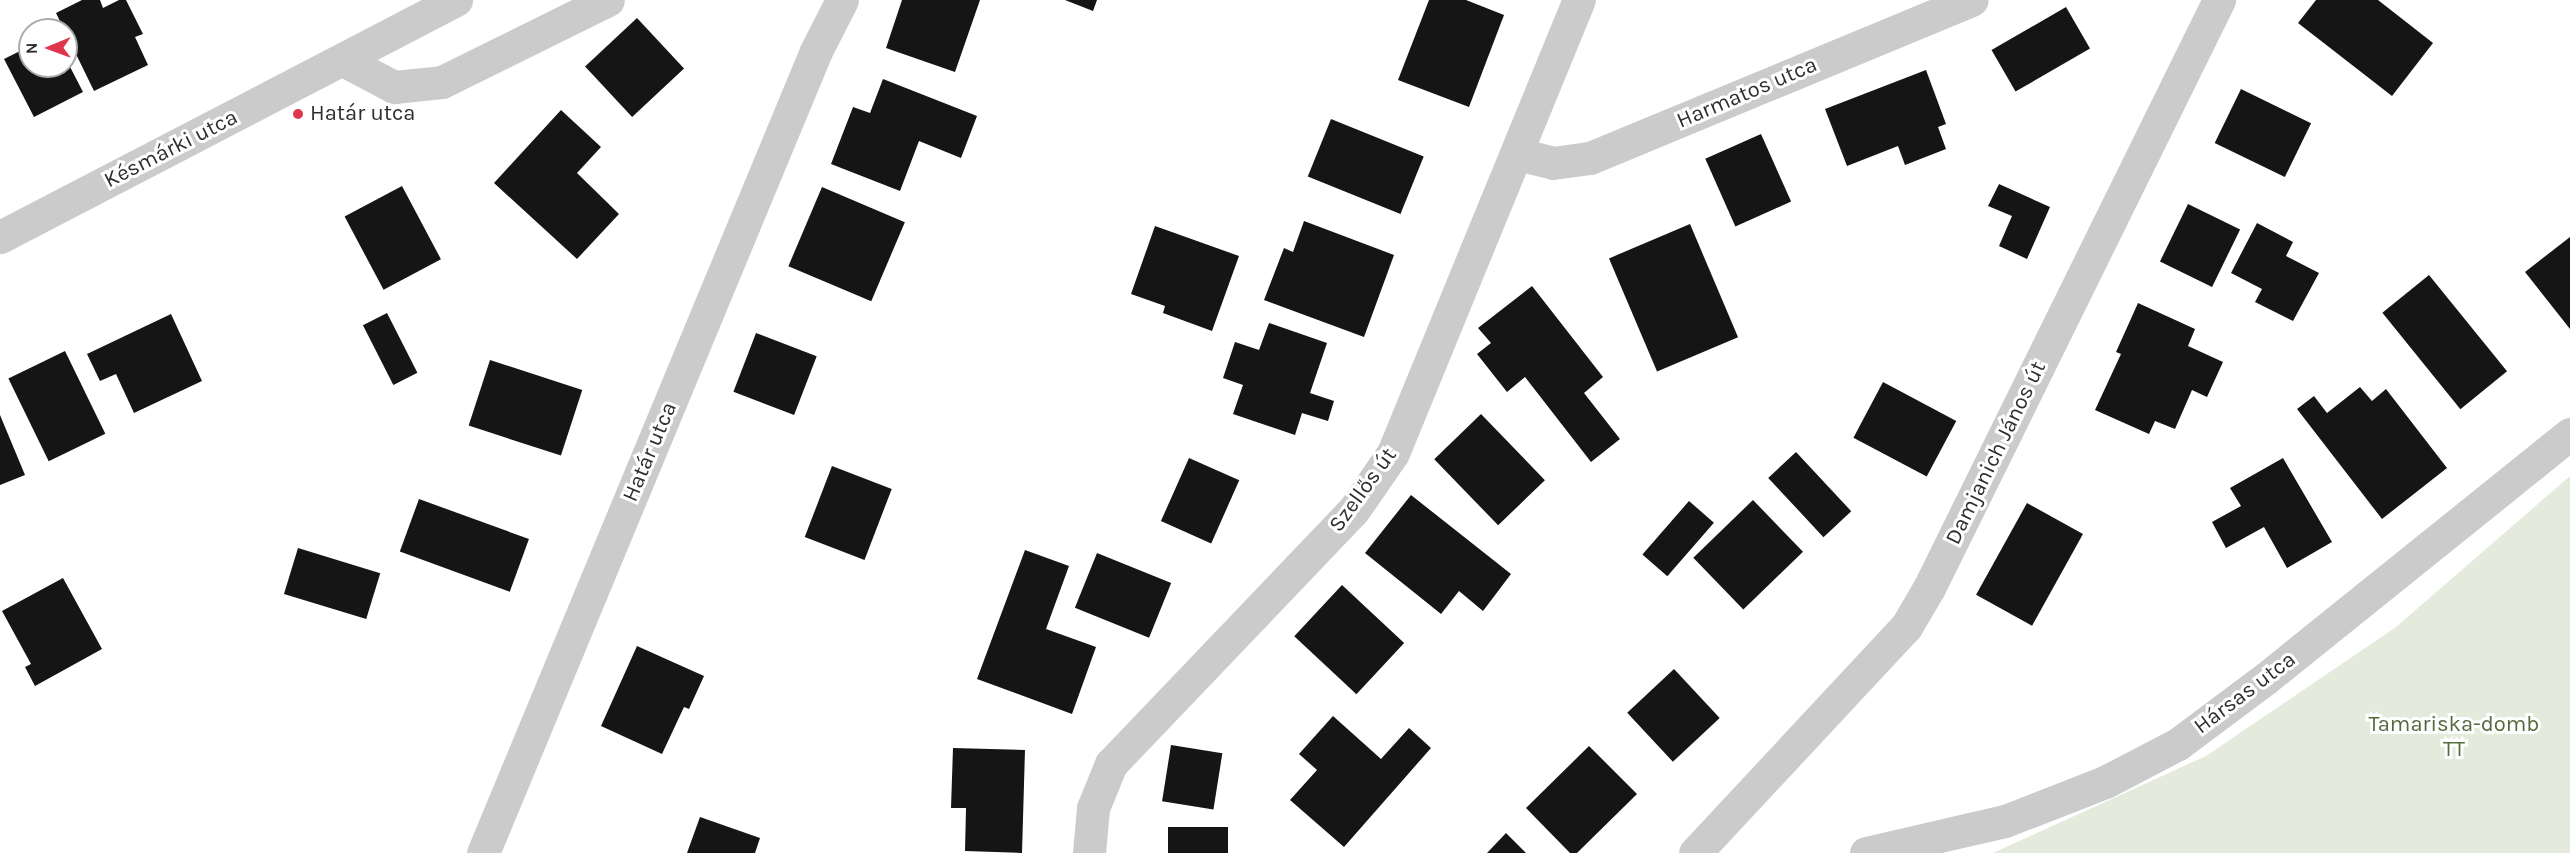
<!DOCTYPE html>
<html>
<head>
<meta charset="utf-8">
<style>
  body { margin:0 }
  #map { position:relative; width:2570px; height:853px; overflow:hidden; background:#fff; font-family:Karla,sans-serif }
  div>[style] { position:absolute }
  .green>* { inset:0; background:#e5ebdc }
  .building>* { inset:0; background:#151515; transform-origin:0 0 }
  .minor>* { height:33px; margin:-16.5px; padding:0 16.5px; transform-origin:16.5px; border-radius:16.5px; background:#cbcbcb }
  .dots>* { width:16px; height:16px; translate:-50% -50%; box-sizing:border-box; border:3px solid #fff; border-radius:50% }
  span { translate:-50% -50%; white-space:nowrap; text-align:center; line-height:1.15; -webkit-text-stroke:6px #fff; paint-order:stroke }
  .street-label { font-size:22px; color:#2e2e2e }
  .poi-label { font-size:22px; color:#2e2e2e }
  .left { translate:0 -50%; text-align:left }
  .park-label { font-size:22px; color:#54693d }
  .north { position:absolute; left:18px; top:18px; width:60px; height:60px; box-sizing:border-box; background:#fff; border:2px solid #ababab; border-radius:50%; rotate:269deg; font-size:16px; font-weight:700; line-height:24px; text-align:center; color:#2e2e2e }
  .north::after { content:''; display:block; margin:auto; width:21px; height:27px; background:#e0354d; clip-path:polygon(50% 0,100% 100%,50% 72%,0 100%) }
</style>
</head>
<body>
<div id="map">
  <div class="green">
    <i style="clip-path:polygon(2570px 476px,2570px 853px,1993px 853px,2206px 756px,2396px 627px)"></i>
  </div>
  <div class="building">
    <i style="clip-path:polygon(82px 0,100px 0,103px 8px,119px 0,126px 0,143px 34px,135px 37px,148px 65px,94px 91px,56px 13px)"></i>
    <i style="clip-path:polygon(902px 0,980px 0,955px 72px,886px 48px)"></i>
    <i style="clip-path:polygon(1065px 0,1097px 0,1093px 11px)"></i>
    <i style="clip-path:polygon(1429px 0,1466px 0,1504px 15px,1469px 107px,1398px 80px)"></i>
    <i style="clip-path:polygon(2316px 0,2378px 0,2433px 43px,2392px 96px,2298px 23px)"></i>
    <i style="left:2066px;top:7px;width:48px;height:86px;rotate:60deg"></i>
    <i style="left:637px;top:18px;width:69px;height:71px;rotate:47deg"></i>
    <i style="clip-path:polygon(30px 46px,30px 66px,66px 66px,66px 59px,83px 92px,34px 117px,4px 59px)"></i>
    <i style="clip-path:polygon(1926px 70px,1946px 124px,1938px 127px,1946px 149px,1905px 165px,1898px 146px,1847px 166px,1825px 109px)"></i>
    <i style="clip-path:polygon(883px 79px,977px 116px,961px 158px,919px 141px,900px 191px,831px 164px,853px 107px,870px 113px)"></i>
    <i style="left:2241px;top:89px;width:78px;height:60px;rotate:26deg"></i>
    <i style="clip-path:polygon(561px 110px,601px 147px,577px 173px,619px 214px,577px 259px,494px 183px)"></i>
    <i style="left:1331px;top:119px;width:100px;height:62px;rotate:22deg"></i>
    <i style="left:1761px;top:134px;width:74px;height:61px;rotate:66deg"></i>
    <i style="clip-path:polygon(1999px 184px,2050px 207px,2027px 259px,1999px 246px,2012px 216px,1988px 206px)"></i>
    <i style="left:402px;top:186px;width:83px;height:65px;rotate:62deg"></i>
    <i style="left:822px;top:187px;width:90px;height:86px;rotate:23deg"></i>
    <i style="left:2188px;top:204px;width:58px;height:64px;rotate:26deg"></i>
    <i style="clip-path:polygon(1304px 221px,1394px 255px,1364px 337px,1264px 300px,1284px 248px,1293px 252px)"></i>
    <i style="clip-path:polygon(2257px 223px,2293px 242px,2286px 256px,2319px 273px,2293px 321px,2255px 302px,2262px 289px,2231px 273px)"></i>
    <i style="left:1690px;top:224px;width:123px;height:88px;rotate:67deg"></i>
    <i style="clip-path:polygon(1155px 226px,1239px 256px,1212px 331px,1163px 313px,1165px 306px,1131px 294px)"></i>
    <i style="clip-path:polygon(2570px 237px,2570px 329px,2525px 272px)"></i>
    <i style="left:2429px;top:275px;width:124px;height:60px;rotate:51deg"></i>
    <i style="clip-path:polygon(1532px 286px,1603px 377px,1584px 393px,1620px 439px,1591px 462px,1525px 377px,1507px 392px,1477px 354px,1491px 343px,1478px 328px)"></i>
    <i style="clip-path:polygon(2138px 303px,2195px 329px,2188px 346px,2223px 362px,2207px 397px,2192px 390px,2175px 429px,2155px 421px,2149px 434px,2095px 410px,2121px 354px,2116px 352px)"></i>
    <i style="left:387px;top:313px;width:67px;height:27px;rotate:63deg"></i>
    <i style="clip-path:polygon(171px 314px,202px 381px,134px 413px,116px 374px,100px 381px,87px 354px)"></i>
    <i style="clip-path:polygon(1269px 323px,1327px 343px,1310px 393px,1334px 401px,1328px 421px,1302px 413px,1295px 435px,1233px 414px,1243px 385px,1223px 378px,1235px 342px,1259px 350px)"></i>
    <i style="left:756px;top:333px;width:65px;height:63px;rotate:21deg"></i>
    <i style="left:65px;top:351px;width:92px;height:63px;rotate:64deg"></i>
    <i style="left:490px;top:360px;width:97px;height:69px;rotate:18deg"></i>
    <i style="left:1883px;top:382px;width:83px;height:63px;rotate:28deg"></i>
    <i style="clip-path:polygon(2360px 387px,2372px 401px,2386px 389px,2447px 468px,2382px 519px,2297px 409px,2314px 396px,2327px 413px)"></i>
    <i style="left:1481px;top:414px;width:92px;height:65px;rotate:46deg"></i>
    <i style="clip-path:polygon(0 415px,25px 475px,0 485px)"></i>
    <i style="left:1796px;top:452px;width:81px;height:38px;rotate:47deg"></i>
    <i style="left:1189px;top:458px;width:55px;height:69px;rotate:24deg"></i>
    <i style="clip-path:polygon(2283px 458px,2332px 542px,2287px 568px,2264px 527px,2226px 548px,2212px 522px,2241px 506px,2230px 488px)"></i>
    <i style="left:832px;top:466px;width:64px;height:76px;rotate:21deg"></i>
    <i style="clip-path:polygon(1411px 495px,1511px 574px,1483px 611px,1459px 591px,1441px 614px,1365px 553px)"></i>
    <i style="left:419px;top:499px;width:117px;height:56px;rotate:20deg"></i>
    <i style="left:1753px;top:500px;width:72px;height:83px;rotate:46deg"></i>
    <i style="left:1689px;top:501px;width:33px;height:71px;rotate:41deg"></i>
    <i style="left:2027px;top:503px;width:64px;height:105px;rotate:29deg"></i>
    <i style="left:298px;top:548px;width:86px;height:48px;rotate:17deg"></i>
    <i style="clip-path:polygon(1025px 550px,1069px 566px,1046px 629px,1096px 647px,1072px 714px,977px 679px)"></i>
    <i style="left:1097px;top:553px;width:80px;height:59px;rotate:22deg"></i>
    <i style="clip-path:polygon(63px 578px,102px 649px,35px 686px,25px 667px,31px 664px,2px 611px)"></i>
    <i style="left:1342px;top:585px;width:85px;height:70px;rotate:43deg"></i>
    <i style="clip-path:polygon(637px 646px,704px 676px,689px 709px,684px 707px,662px 754px,601px 726px)"></i>
    <i style="left:1674px;top:669px;width:67px;height:64px;rotate:47deg"></i>
    <i style="clip-path:polygon(1333px 716px,1381px 759px,1409px 728px,1431px 748px,1344px 847px,1290px 800px,1317px 770px,1299px 754px)"></i>
    <i style="left:1171px;top:745px;width:52px;height:57px;rotate:9deg"></i>
    <i style="clip-path:polygon(1589px 746px,1637px 794px,1577px 853px,1570px 853px,1526px 808px)"></i>
    <i style="clip-path:polygon(953px 748px,1025px 750px,1022px 853px,965px 851px,966px 808px,951px 808px)"></i>
    <i style="clip-path:polygon(700px 817px,760px 838px,755px 853px,687px 853px)"></i>
    <i style="left:1168px;top:827px;width:60px;height:26px"></i>
    <i style="clip-path:polygon(1506px 833px,1526px 853px,1487px 853px)"></i>
  </div>
  <div class="minor">
    <i style="left:343px;top:60px;width:58px;rotate:27.9deg"></i>
    <i style="left:394px;top:87px;width:48px;rotate:-5.9deg"></i>
    <i style="left:442px;top:82px;width:185px;rotate:-26.3deg"></i>
    <i style="left:1518px;top:154px;width:36px;rotate:14deg"></i>
    <i style="left:1553px;top:163px;width:37px;rotate:-8deg"></i>
    <i style="left:1590px;top:158px;width:413px;rotate:-22.5deg"></i>
    <i style="left:0;top:237px;width:514px;rotate:-27.46deg"></i>
    <i style="left:483px;top:853px;width:868px;rotate:-67.45deg"></i>
    <i style="left:816px;top:51px;width:57px;rotate:-63deg"></i>
    <i style="left:1089px;top:853px;width:45px;rotate:-84.9deg"></i>
    <i style="left:1093px;top:808px;width:48px;rotate:-67.8deg"></i>
    <i style="left:1111px;top:764px;width:350px;rotate:-46.3deg"></i>
    <i style="left:1353px;top:511px;width:70px;rotate:-55.4deg"></i>
    <i style="left:1393px;top:453px;width:490px;rotate:-67.7deg"></i>
    <i style="left:1695px;top:853px;width:309px;rotate:-47deg"></i>
    <i style="left:1906px;top:627px;width:45px;rotate:-59.5deg"></i>
    <i style="left:1929px;top:588px;width:656px;rotate:-63.75deg"></i>
    <i style="left:1866px;top:853px;width:143px;rotate:-13deg"></i>
    <i style="left:2005px;top:821px;width:107px;rotate:-21.3deg"></i>
    <i style="left:2105px;top:782px;width:82px;rotate:-27.5deg"></i>
    <i style="left:2178px;top:744px;width:109px;rotate:-36.8deg"></i>
    <i style="left:2265px;top:679px;width:391px;rotate:-38.8deg"></i>
  </div>
  <div class="dots">
    <i style="left:298px;top:114px;background:#e0354d"></i>
  </div>
  <div class="street-label">
    <span style="left:1747px;top:93px;rotate:-23deg">Harmatos utca</span>
    <span style="left:171px;top:149px;rotate:-27deg">Késmárki utca</span>
    <span style="left:650px;top:452px;rotate:-67deg">Határ utca</span>
    <span style="left:1996px;top:453px;rotate:-64deg">Damjanich János út</span>
    <span style="left:1363px;top:490px;rotate:-54deg">Szellős út</span>
    <span style="left:2245px;top:693px;rotate:-37deg">Hársas utca</span>
  </div>
  <div class="poi-label">
    <span class="left" style="left:310px;top:114px">Határ utca</span>
  </div>
  <div class="park-label">
    <span style="left:2454px;top:737px">Tamariska-domb<br>TT</span>
  </div>
  <div class="north">N</div>
</div>
</body>
</html>
